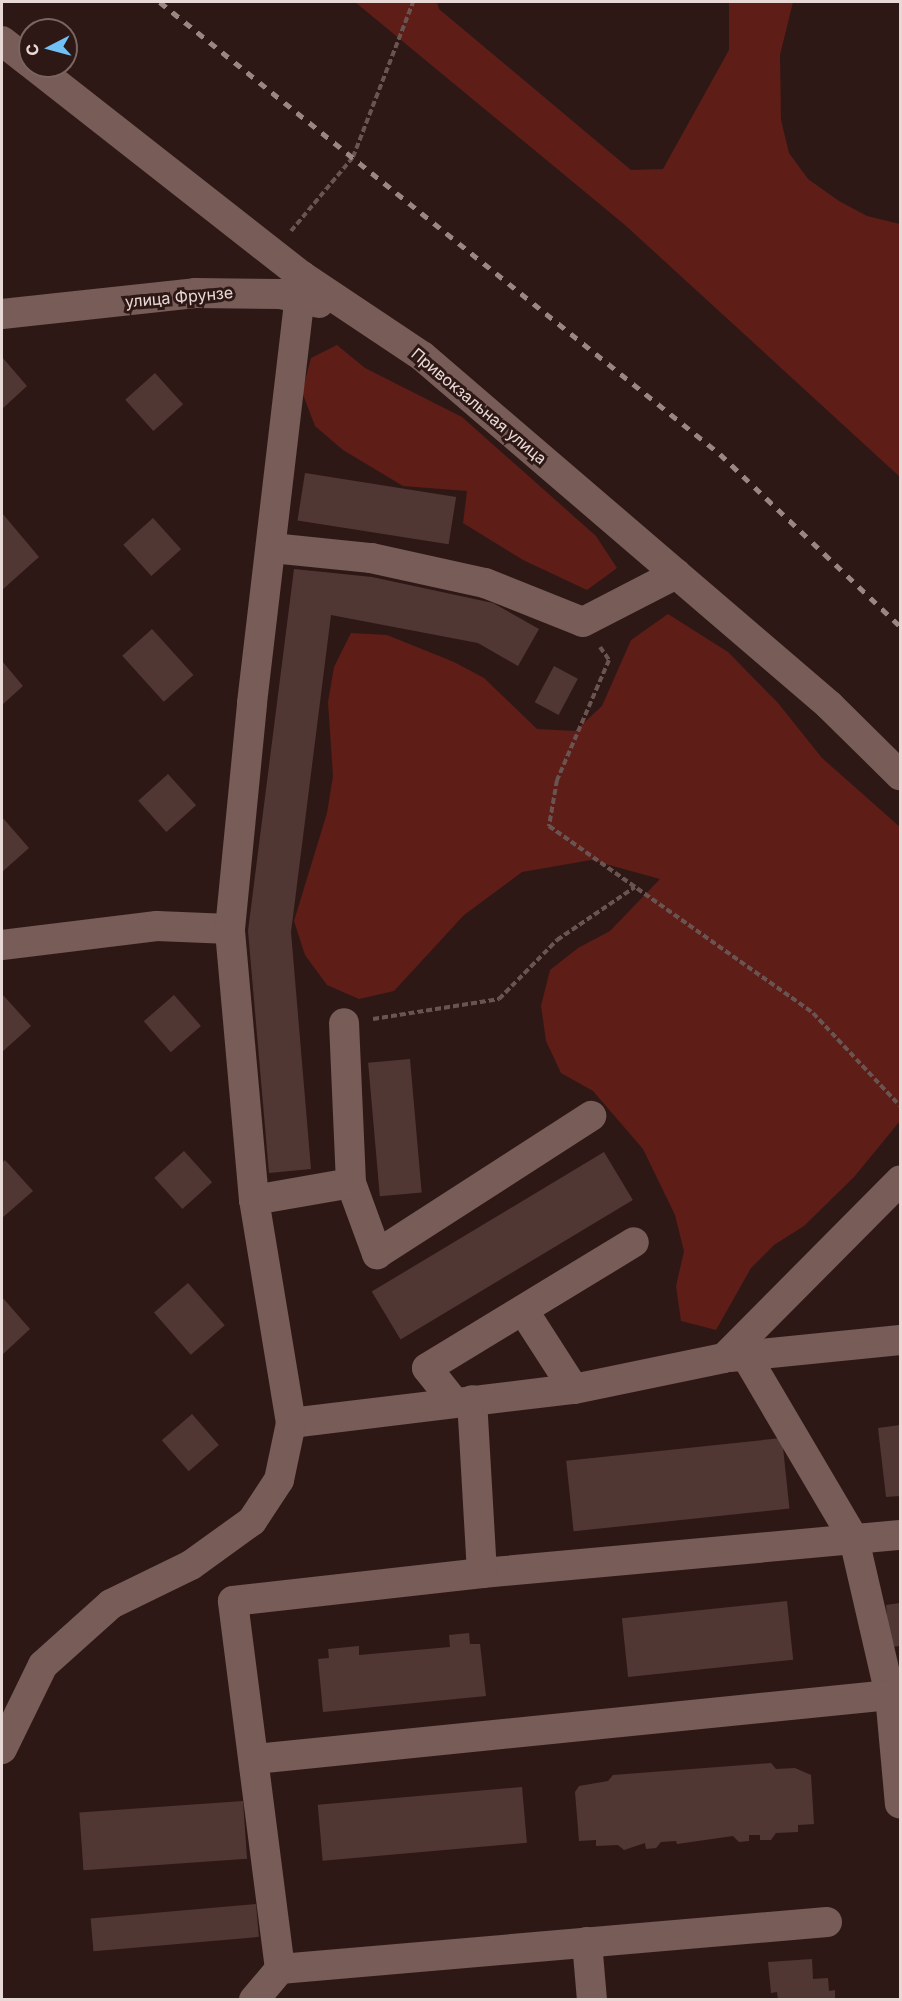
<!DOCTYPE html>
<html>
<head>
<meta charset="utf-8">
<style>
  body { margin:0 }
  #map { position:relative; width:902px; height:2001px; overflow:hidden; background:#2e1815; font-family:Inter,sans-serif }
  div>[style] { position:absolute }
  .green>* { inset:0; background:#5e1d17 }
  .building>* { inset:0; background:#503734; transform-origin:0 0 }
  .path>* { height:4px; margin-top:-2px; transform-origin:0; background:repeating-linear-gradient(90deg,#695451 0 6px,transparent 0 9px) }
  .minor>* { height:30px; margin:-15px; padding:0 15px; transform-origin:15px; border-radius:15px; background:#775c58 }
  .rail>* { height:4.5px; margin-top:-2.25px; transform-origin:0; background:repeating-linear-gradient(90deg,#9a8784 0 8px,transparent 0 16px) }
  span { translate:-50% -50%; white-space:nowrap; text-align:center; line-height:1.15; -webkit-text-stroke:6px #2e1815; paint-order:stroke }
  .street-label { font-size:16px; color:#e9d9d6 }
  .frame { position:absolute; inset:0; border:3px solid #e9d9d6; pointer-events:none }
  .north { position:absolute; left:18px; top:18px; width:60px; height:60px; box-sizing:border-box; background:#2e1815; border:2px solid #796562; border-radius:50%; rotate:264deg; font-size:16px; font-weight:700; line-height:24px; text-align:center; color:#e9d9d6 }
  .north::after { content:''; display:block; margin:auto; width:21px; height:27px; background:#71c1f5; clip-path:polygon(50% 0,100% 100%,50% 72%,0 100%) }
</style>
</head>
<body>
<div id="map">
  <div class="green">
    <i style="clip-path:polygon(355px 2px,437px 2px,439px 9px,631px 170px,663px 169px,729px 50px,729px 2px,793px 2px,780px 55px,781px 120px,789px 153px,808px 179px,839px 201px,867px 216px,900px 224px,900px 477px,625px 225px)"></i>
    <i style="clip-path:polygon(337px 345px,365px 368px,462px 417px,596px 536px,617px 568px,587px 590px,523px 560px,463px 523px,467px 491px,403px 486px,343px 450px,315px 426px,302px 392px,311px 358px)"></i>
    <i style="clip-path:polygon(668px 614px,728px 652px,778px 703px,822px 758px,900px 827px,900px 1121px,854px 1177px,804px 1226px,774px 1245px,751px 1268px,716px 1330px,681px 1321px,676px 1286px,684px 1251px,675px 1215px,643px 1149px,593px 1091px,561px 1073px,546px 1041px,541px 1006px,550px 970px,578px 948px,610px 931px,660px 879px,591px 860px,522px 872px,464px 915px,394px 991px,359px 999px,327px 985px,305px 955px,294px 921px,327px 813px,333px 776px,328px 702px,334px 667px,351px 633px,387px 635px,454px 662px,484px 678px,537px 729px,575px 731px,602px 706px,631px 640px)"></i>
  </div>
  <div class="building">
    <i style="clip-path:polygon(2px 357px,27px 386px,2px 409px)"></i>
    <i style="left:155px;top:373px;width:42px;height:40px;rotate:48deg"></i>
    <i style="left:305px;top:473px;width:153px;height:48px;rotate:9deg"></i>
    <i style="clip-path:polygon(2px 513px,39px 557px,2px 590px)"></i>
    <i style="left:153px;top:518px;width:42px;height:40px;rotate:48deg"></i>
    <i style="clip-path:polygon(294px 569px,372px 577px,493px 603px,539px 629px,518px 666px,478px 643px,331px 615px,291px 932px,311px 1169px,269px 1173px,248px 931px)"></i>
    <i style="left:152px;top:629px;width:62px;height:40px;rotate:48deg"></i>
    <i style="clip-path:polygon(2px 661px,23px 686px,2px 705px)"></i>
    <i style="left:554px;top:666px;width:27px;height:41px;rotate:28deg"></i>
    <i style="left:168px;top:774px;width:42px;height:40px;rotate:48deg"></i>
    <i style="clip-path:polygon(2px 817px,29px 848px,2px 872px)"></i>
    <i style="clip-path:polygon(3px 995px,31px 1026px,2px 1052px,2px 996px)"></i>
    <i style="left:174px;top:995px;width:41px;height:40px;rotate:49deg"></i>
    <i style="left:410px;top:1059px;width:134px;height:42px;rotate:85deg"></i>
    <i style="left:184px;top:1151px;width:42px;height:40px;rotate:48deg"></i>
    <i style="left:604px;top:1152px;width:56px;height:271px;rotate:59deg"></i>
    <i style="clip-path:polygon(5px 1160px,33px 1191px,2px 1218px,2px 1163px)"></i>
    <i style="left:188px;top:1283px;width:56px;height:45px;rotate:49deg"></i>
    <i style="clip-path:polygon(2px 1297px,30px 1329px,2px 1355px)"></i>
    <i style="left:192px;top:1414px;width:41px;height:40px;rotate:49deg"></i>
    <i style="clip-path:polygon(900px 1425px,900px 1496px,886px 1497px,878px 1428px)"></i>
    <i style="left:782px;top:1438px;width:71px;height:217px;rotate:84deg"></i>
    <i style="left:787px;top:1601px;width:59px;height:166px;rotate:84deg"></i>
    <i style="clip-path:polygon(900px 1603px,900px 1646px,890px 1647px,886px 1605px)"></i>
    <i style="clip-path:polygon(469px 1633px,470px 1644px,480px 1644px,486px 1696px,323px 1712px,318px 1659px,329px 1658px,328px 1649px,359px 1646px,359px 1655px,450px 1647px,449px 1635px)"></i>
    <i style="clip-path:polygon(771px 1763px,776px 1769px,795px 1768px,811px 1775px,814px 1824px,798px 1825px,798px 1832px,776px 1833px,771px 1840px,760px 1840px,760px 1835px,749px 1835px,749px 1841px,739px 1842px,733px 1836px,677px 1844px,676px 1841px,661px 1842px,656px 1848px,646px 1849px,645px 1843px,624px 1850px,618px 1845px,596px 1846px,596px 1840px,579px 1841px,575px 1792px,579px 1786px,608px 1781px,613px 1775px)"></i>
    <i style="left:522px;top:1787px;width:56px;height:205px;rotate:85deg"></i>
    <i style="left:243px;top:1801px;width:58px;height:164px;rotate:86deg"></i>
    <i style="left:256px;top:1904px;width:33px;height:166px;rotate:85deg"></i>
    <i style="clip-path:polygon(812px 1959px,813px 1979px,828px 1978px,829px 1991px,835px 1990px,835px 2000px,778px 2000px,777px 1992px,771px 1993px,768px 1962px)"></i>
  </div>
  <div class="path">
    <i style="left:291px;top:231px;width:97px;rotate:-50deg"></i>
    <i style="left:353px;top:157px;width:166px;rotate:-68.8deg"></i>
    <i style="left:600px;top:647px;width:16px;rotate:55deg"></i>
    <i style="left:609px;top:660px;width:131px;rotate:113.4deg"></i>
    <i style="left:557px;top:780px;width:47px;rotate:99.9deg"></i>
    <i style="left:549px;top:826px;width:324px;rotate:35.3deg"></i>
    <i style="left:813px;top:1013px;width:127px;rotate:46.9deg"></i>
    <i style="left:373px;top:1019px;width:128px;rotate:-9deg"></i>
    <i style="left:499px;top:999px;width:83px;rotate:-45.5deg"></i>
    <i style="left:557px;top:940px;width:94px;rotate:-34.2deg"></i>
  </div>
  <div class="minor">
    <i style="left:2px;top:41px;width:36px;rotate:38deg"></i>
    <i style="left:34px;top:66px;width:340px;rotate:38.1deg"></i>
    <i style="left:302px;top:276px;width:144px;rotate:33.7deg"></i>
    <i style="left:422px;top:356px;width:536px;rotate:40.61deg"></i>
    <i style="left:829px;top:705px;width:100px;rotate:44.6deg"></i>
    <i style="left:2px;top:314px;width:194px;rotate:-6.2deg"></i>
    <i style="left:195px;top:293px;width:85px;rotate:0.7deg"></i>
    <i style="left:280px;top:294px;width:40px;rotate:13deg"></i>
    <i style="left:272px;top:548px;width:100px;rotate:5.8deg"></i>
    <i style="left:371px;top:558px;width:117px;rotate:12.4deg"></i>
    <i style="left:485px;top:583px;width:105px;rotate:21.7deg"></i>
    <i style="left:583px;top:622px;width:105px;rotate:-27.3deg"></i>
    <i style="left:2px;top:945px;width:156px;rotate:-7deg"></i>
    <i style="left:157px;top:926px;width:73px;rotate:2.4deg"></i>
    <i style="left:351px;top:1183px;width:76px;rotate:69.9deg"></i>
    <i style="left:377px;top:1254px;width:255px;rotate:-32.8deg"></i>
    <i style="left:254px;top:1200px;width:98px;rotate:-9.9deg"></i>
    <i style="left:351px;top:1183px;width:160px;rotate:-92.5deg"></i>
    <i style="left:523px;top:1310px;width:94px;rotate:57.2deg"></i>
    <i style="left:746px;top:1356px;width:212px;rotate:59.5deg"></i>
    <i style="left:854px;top:1539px;width:160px;rotate:77deg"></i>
    <i style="left:730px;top:1357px;width:171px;rotate:-5.7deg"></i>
    <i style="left:454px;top:1402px;width:43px;rotate:-128.5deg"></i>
    <i style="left:427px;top:1368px;width:242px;rotate:-31.3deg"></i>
    <i style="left:291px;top:1423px;width:285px;rotate:-6.9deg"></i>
    <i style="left:574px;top:1389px;width:153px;rotate:-11.7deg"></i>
    <i style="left:724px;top:1358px;width:250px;rotate:-45.2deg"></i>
    <i style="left:482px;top:1573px;width:420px;rotate:-5.2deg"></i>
    <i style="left:2px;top:1749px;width:93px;rotate:-64deg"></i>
    <i style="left:43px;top:1665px;width:91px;rotate:-41.9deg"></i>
    <i style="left:111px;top:1604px;width:89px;rotate:-26deg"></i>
    <i style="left:191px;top:1565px;width:75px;rotate:-35.8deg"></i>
    <i style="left:252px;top:1521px;width:49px;rotate:-56.6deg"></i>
    <i style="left:279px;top:1480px;width:58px;rotate:-78.1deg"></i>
    <i style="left:291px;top:1423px;width:226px;rotate:-99.4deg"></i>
    <i style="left:254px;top:1200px;width:272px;rotate:-95.1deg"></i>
    <i style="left:230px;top:929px;width:227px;rotate:-84.4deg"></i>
    <i style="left:252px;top:703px;width:430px;rotate:-83.3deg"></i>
    <i style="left:255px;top:1759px;width:638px;rotate:-5.76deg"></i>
    <i style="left:890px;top:1695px;width:109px;rotate:84.8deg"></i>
    <i style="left:587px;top:1942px;width:58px;rotate:85.1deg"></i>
    <i style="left:280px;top:1969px;width:549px;rotate:-4.91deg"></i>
    <i style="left:254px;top:2000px;width:40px;rotate:-50deg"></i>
    <i style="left:280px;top:1969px;width:371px;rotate:-97.3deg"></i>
    <i style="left:233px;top:1601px;width:251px;rotate:-6.4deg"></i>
    <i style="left:482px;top:1573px;width:173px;rotate:-93.3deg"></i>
  </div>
  <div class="rail">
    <i style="left:160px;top:2px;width:720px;rotate:38.91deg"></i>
    <i style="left:720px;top:454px;width:249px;rotate:43.7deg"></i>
  </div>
  <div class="street-label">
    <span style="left:179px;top:297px;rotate:-5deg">улица Фрунзе</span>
    <span style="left:479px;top:406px;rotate:40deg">Привокзальная улица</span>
  </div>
  <div class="frame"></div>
  <div class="north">С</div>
</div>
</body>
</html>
